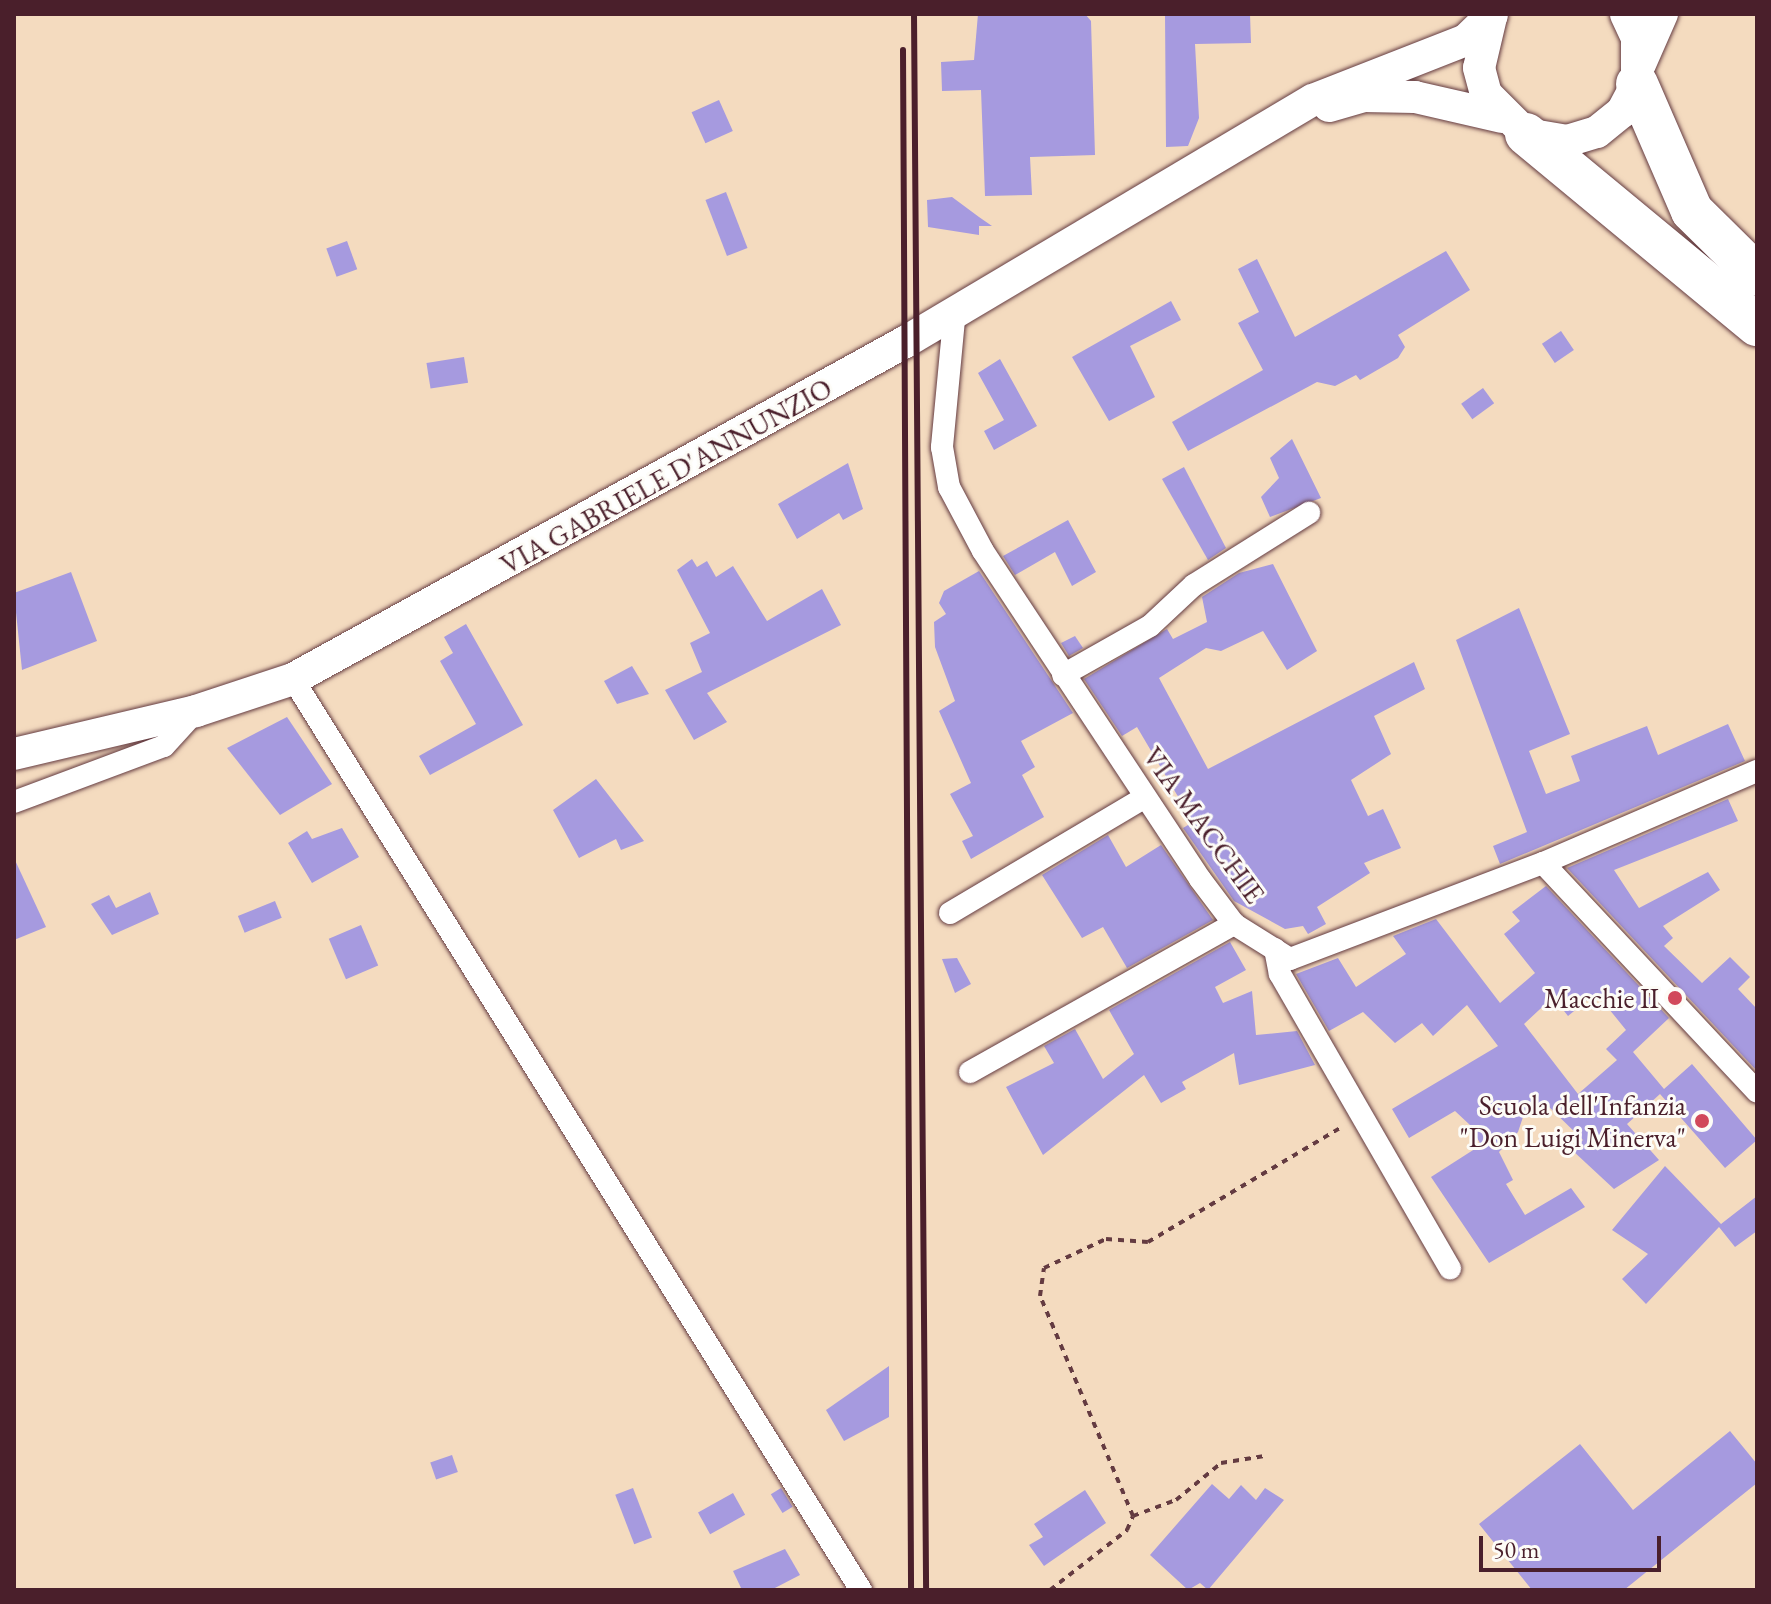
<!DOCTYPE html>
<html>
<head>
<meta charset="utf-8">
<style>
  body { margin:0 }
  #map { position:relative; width:1771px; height:1604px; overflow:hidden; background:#f4dbbf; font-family:"EB Garamond",serif }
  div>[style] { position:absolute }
  .building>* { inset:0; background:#a69adf; transform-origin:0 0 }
  .path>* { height:4px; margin-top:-2px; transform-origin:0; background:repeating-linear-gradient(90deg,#643b41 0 6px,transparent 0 12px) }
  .roads { filter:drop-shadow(0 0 2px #643b41) drop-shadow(0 0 2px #643b41) }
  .street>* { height:22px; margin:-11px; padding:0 11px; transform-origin:11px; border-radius:11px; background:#fff }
  .secondary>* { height:32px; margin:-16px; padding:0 16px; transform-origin:16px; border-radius:16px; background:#fff }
  .highway>* { height:42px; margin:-21px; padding:0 21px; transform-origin:21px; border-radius:21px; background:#fff }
  .rail>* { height:6px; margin:-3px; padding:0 3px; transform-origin:3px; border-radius:3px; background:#4a1f2b }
  .dots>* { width:22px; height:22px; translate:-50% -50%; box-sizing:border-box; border:4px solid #fdfcf7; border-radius:50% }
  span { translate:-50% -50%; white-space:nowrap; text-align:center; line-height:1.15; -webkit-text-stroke:6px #fdfcf7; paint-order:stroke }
  .street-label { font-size:28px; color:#4a1f2b }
  .poi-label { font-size:28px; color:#4a1f2b }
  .right { translate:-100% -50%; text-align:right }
  .frame { position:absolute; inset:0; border:16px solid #4a1f2b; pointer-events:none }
  .scale { position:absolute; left:1479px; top:1536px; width:182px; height:36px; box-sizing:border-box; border:4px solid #4a1f2b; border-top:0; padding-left:10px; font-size:24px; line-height:28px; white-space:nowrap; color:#4a1f2b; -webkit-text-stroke:6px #fdfcf7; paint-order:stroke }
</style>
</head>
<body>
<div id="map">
  <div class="building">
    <i style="clip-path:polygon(978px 14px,1085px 14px,1091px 21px,1095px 155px,1030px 157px,1032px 195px,985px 196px,981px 90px,942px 91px,941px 62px,974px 60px)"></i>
    <i style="clip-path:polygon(1165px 14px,1250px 14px,1251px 43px,1195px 44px,1199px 118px,1188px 146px,1166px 147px)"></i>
    <i style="left:719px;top:100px;width:34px;height:30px;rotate:66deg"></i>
    <i style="left:726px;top:192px;width:60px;height:22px;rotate:69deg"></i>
    <i style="clip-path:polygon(952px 197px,979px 217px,992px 226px,979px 226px,979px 235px,928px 227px,927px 200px)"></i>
    <i style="left:347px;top:241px;width:30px;height:22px;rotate:70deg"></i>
    <i style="clip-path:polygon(1446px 251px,1470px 290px,1398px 335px,1405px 347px,1398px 358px,1360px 380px,1356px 375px,1335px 386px,1317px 382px,1188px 451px,1172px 422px,1263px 370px,1238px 323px,1259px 312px,1238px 269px,1257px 259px,1295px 337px)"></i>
    <i style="clip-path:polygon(1171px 301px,1181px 320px,1130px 346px,1155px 397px,1109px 421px,1072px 357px)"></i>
    <i style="left:1561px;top:331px;width:23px;height:23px;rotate:56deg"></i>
    <i style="left:464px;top:357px;width:26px;height:38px;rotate:81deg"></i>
    <i style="clip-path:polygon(1000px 359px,1037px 426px,994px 450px,984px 431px,1004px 420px,978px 373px)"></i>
    <i style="left:1483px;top:388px;width:19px;height:27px;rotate:54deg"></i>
    <i style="clip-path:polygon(1292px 439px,1321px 498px,1270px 517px,1261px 497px,1279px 478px,1270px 458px)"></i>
    <i style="clip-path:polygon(848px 463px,863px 509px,843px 520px,839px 513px,797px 539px,778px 504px)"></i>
    <i style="clip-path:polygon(1184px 467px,1226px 548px,1208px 560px,1162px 479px)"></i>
    <i style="clip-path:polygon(1068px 520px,1096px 572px,1072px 586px,1055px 552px,1015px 575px,1003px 556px)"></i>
    <i style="clip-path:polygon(692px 559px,697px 567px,707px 561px,716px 577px,733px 566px,767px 621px,822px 589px,841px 625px,707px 693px,727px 722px,694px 740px,665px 690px,702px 672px,690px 643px,710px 633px,677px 570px)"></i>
    <i style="clip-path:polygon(1273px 564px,1317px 651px,1287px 670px,1263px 631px,1221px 651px,1206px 648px,1159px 678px,1208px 769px,1414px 662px,1425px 689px,1374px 716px,1391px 754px,1351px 780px,1368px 816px,1383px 809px,1401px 848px,1364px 863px,1370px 873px,1317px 907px,1326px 924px,1308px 934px,1303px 926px,1285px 929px,1234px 901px,1183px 828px,1193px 822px,1137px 727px,1122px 736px,1084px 679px,1167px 629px,1173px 639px,1207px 622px,1202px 597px,1239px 573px)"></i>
    <i style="clip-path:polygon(979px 571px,1073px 713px,1021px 741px,1035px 767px,1022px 775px,1044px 817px,971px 859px,962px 841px,973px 836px,950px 794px,971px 783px,939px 711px,955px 701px,935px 647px,934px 622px,946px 614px,939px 603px,944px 591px)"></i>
    <i style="clip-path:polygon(71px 572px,97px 641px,22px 670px,14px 593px)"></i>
    <i style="clip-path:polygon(1519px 608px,1570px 734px,1529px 751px,1546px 794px,1580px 781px,1571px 756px,1647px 726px,1658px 755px,1728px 724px,1745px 761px,1500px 864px,1493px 846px,1527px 832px,1456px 640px)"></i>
    <i style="clip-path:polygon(466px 624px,523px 725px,430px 775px,419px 756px,476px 724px,440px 661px,453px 653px,444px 637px)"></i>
    <i style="clip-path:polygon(1075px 636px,1083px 648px,1069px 656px,1061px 643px)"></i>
    <i style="clip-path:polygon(632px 666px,649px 694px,617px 704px,604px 681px)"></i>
    <i style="clip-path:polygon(287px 717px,332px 784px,280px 815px,227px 748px)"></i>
    <i style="clip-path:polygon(596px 779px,644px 841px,621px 850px,616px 839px,579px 858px,553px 810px)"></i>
    <i style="clip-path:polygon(1728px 799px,1738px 821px,1614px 870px,1639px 908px,1708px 872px,1720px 890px,1663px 926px,1673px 938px,1664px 946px,1702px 983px,1730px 957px,1750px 977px,1738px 989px,1757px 1009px,1757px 1071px,1567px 868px)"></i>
    <i style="clip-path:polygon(342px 828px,359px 857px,312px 883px,288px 843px,307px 831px,312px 839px)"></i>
    <i style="clip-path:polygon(1108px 835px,1126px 867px,1161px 845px,1213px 920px,1127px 968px,1103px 927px,1082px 938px,1042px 875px)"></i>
    <i style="clip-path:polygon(14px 858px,46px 927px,14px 940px)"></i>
    <i style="clip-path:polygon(evenodd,1546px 886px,1669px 1018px,1633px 1052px,1664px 1089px,1692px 1064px,1757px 1140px,1725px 1168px,1660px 1094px,1627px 1124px,1659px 1160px,1614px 1189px,1572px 1150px,1583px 1140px,1545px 1103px,1532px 1114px,1526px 1108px,1518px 1132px,1499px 1152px,1513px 1180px,1506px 1184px,1525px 1215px,1571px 1188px,1585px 1207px,1489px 1263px,1431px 1177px,1481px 1145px,1470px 1125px,1455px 1111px,1409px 1138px,1392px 1109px,1498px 1046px,1467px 1005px,1433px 1036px,1422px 1023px,1395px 1043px,1363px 1012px,1329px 1031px,1296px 974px,1338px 958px,1356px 987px,1406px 954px,1393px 936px,1436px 919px,1500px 1003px,1535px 973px,1504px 934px,1520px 921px,1512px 912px,1546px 886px,1596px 993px,1626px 1030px,1606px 1049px,1617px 1060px,1578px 1094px,1524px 1024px,1553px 997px,1568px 1016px,1596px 993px)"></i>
    <i style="clip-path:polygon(150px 892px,159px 914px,112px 935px,91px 904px,109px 895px,116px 908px)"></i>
    <i style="left:275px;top:901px;width:18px;height:40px;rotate:68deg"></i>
    <i style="left:361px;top:925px;width:44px;height:35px;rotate:67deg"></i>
    <i style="clip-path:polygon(1230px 942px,1246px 970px,1215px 987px,1223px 1003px,1252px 991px,1256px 1035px,1297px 1031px,1315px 1065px,1239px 1085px,1234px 1053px,1182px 1082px,1186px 1089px,1161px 1103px,1144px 1075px,1043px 1155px,1006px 1087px,1054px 1063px,1044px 1046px,1075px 1029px,1103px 1079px,1134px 1054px,1109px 1010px)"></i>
    <i style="clip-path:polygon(957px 958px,971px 984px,955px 993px,942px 959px)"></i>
    <i style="clip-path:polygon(1665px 1166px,1721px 1224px,1757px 1196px,1757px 1231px,1735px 1247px,1719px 1227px,1646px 1304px,1622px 1279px,1648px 1254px,1612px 1230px)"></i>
    <i style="clip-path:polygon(889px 1366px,889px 1417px,844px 1441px,826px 1410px)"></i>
    <i style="clip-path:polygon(1730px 1431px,1757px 1464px,1757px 1483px,1624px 1590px,1532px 1590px,1479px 1524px,1580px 1444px,1633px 1510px)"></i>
    <i style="left:452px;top:1455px;width:18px;height:23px;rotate:71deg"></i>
    <i style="clip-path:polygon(1212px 1484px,1229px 1499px,1241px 1485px,1256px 1500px,1265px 1488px,1284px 1500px,1208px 1590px,1200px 1583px,1188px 1590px,1150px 1555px)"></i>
    <i style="left:633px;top:1488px;width:53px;height:19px;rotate:69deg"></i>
    <i style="left:781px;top:1488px;width:22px;height:12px;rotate:58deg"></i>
    <i style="clip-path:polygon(1085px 1490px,1106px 1523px,1044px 1566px,1029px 1545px,1043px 1537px,1034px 1524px)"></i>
    <i style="left:733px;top:1493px;width:25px;height:40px;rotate:61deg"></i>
    <i style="clip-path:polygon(785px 1549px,800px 1575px,771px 1590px,742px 1590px,733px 1571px)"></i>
  </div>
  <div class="path">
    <i style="left:1133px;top:1516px;width:46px;rotate:-20.4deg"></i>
    <i style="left:1176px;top:1500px;width:58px;rotate:-39.4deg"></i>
    <i style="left:1221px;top:1463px;width:44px;rotate:-9.2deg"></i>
    <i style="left:1050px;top:1590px;width:98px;rotate:-37.9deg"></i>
    <i style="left:1127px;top:1530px;width:15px;rotate:-67deg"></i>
    <i style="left:1133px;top:1516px;width:239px;rotate:-112.9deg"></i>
    <i style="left:1040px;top:1296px;width:28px;rotate:-82deg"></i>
    <i style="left:1044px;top:1268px;width:68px;rotate:-25.1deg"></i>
    <i style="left:1106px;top:1239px;width:42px;rotate:4.1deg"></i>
    <i style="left:1148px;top:1242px;width:227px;rotate:-30.7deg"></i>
  </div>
  <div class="roads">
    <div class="street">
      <i style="left:955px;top:309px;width:139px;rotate:95.4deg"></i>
      <i style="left:942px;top:447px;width:41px;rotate:80.1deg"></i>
      <i style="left:949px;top:487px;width:72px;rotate:62deg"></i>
      <i style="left:983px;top:551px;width:393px;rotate:56.5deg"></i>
      <i style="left:1200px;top:879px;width:56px;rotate:52.9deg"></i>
      <i style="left:1234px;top:924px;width:66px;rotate:32deg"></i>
      <i style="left:1290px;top:959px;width:271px;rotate:-20.8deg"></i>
      <i style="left:1543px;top:863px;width:233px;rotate:-23.3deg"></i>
      <i style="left:1063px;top:675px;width:100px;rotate:-29.4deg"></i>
      <i style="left:1150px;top:626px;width:60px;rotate:-43deg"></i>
      <i style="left:1194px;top:585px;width:136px;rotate:-32.1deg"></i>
      <i style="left:293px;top:679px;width:1074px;rotate:58.06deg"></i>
      <i style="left:14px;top:802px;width:160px;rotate:-20.5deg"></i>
      <i style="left:164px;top:746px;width:47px;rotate:-47.6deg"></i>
      <i style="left:1543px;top:863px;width:313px;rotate:46.9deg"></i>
      <i style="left:950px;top:913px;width:227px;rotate:-30.7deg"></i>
      <i style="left:1275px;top:949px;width:25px;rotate:79deg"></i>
      <i style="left:1280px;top:974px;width:340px;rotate:60deg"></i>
      <i style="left:970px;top:1072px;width:303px;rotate:-29.3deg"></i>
    </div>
    <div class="secondary">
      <i style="left:1491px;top:17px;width:52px;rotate:103.2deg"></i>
      <i style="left:1479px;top:68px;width:27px;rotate:75deg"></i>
      <i style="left:1486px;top:94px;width:57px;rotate:45deg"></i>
      <i style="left:1526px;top:134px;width:42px;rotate:9.7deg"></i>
      <i style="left:1567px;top:141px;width:31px;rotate:-17deg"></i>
      <i style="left:1597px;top:132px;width:32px;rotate:-39deg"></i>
      <i style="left:1622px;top:112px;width:32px;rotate:-62deg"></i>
      <i style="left:1637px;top:84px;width:46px;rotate:-90deg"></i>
      <i style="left:1637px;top:38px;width:26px;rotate:-115deg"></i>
      <i style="left:1640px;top:64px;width:55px;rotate:-66.3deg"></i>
      <i style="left:1329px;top:106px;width:35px;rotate:-16deg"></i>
      <i style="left:1363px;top:96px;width:52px;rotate:1.1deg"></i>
      <i style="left:1415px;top:97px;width:89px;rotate:12.9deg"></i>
      <i style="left:14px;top:754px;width:187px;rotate:-13.3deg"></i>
      <i style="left:196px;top:711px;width:102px;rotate:-18.3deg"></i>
      <i style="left:293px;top:679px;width:699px;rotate:-28.84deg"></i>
      <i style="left:905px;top:342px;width:474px;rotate:-30.7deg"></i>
      <i style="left:1313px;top:100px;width:164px;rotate:-21.4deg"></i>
      <i style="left:1466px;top:40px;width:36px;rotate:-44deg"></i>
    </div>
    <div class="highway">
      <i style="left:1637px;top:84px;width:138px;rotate:66.6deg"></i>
      <i style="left:1692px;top:211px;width:91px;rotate:44.6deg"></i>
      <i style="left:1526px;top:134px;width:300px;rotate:39.6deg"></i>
    </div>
  </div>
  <div class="rail">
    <i style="left:914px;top:14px;width:1576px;rotate:89.56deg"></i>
    <i style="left:903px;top:50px;width:1540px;rotate:89.7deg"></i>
  </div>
  <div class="dots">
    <i style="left:1675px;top:998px;background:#d1495b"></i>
    <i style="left:1702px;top:1121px;background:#d1495b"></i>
  </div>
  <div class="street-label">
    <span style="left:666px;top:476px;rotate:-29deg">VIA GABRIELE D'ANNUNZIO</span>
    <span style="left:1204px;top:825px;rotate:54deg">VIA MACCHIE</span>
  </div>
  <div class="poi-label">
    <span class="right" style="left:1659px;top:998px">Macchie II</span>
    <span class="right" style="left:1686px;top:1121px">Scuola dell'Infanzia<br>"Don Luigi Minerva"</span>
  </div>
  <div class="frame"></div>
  <div class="scale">50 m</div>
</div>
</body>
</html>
